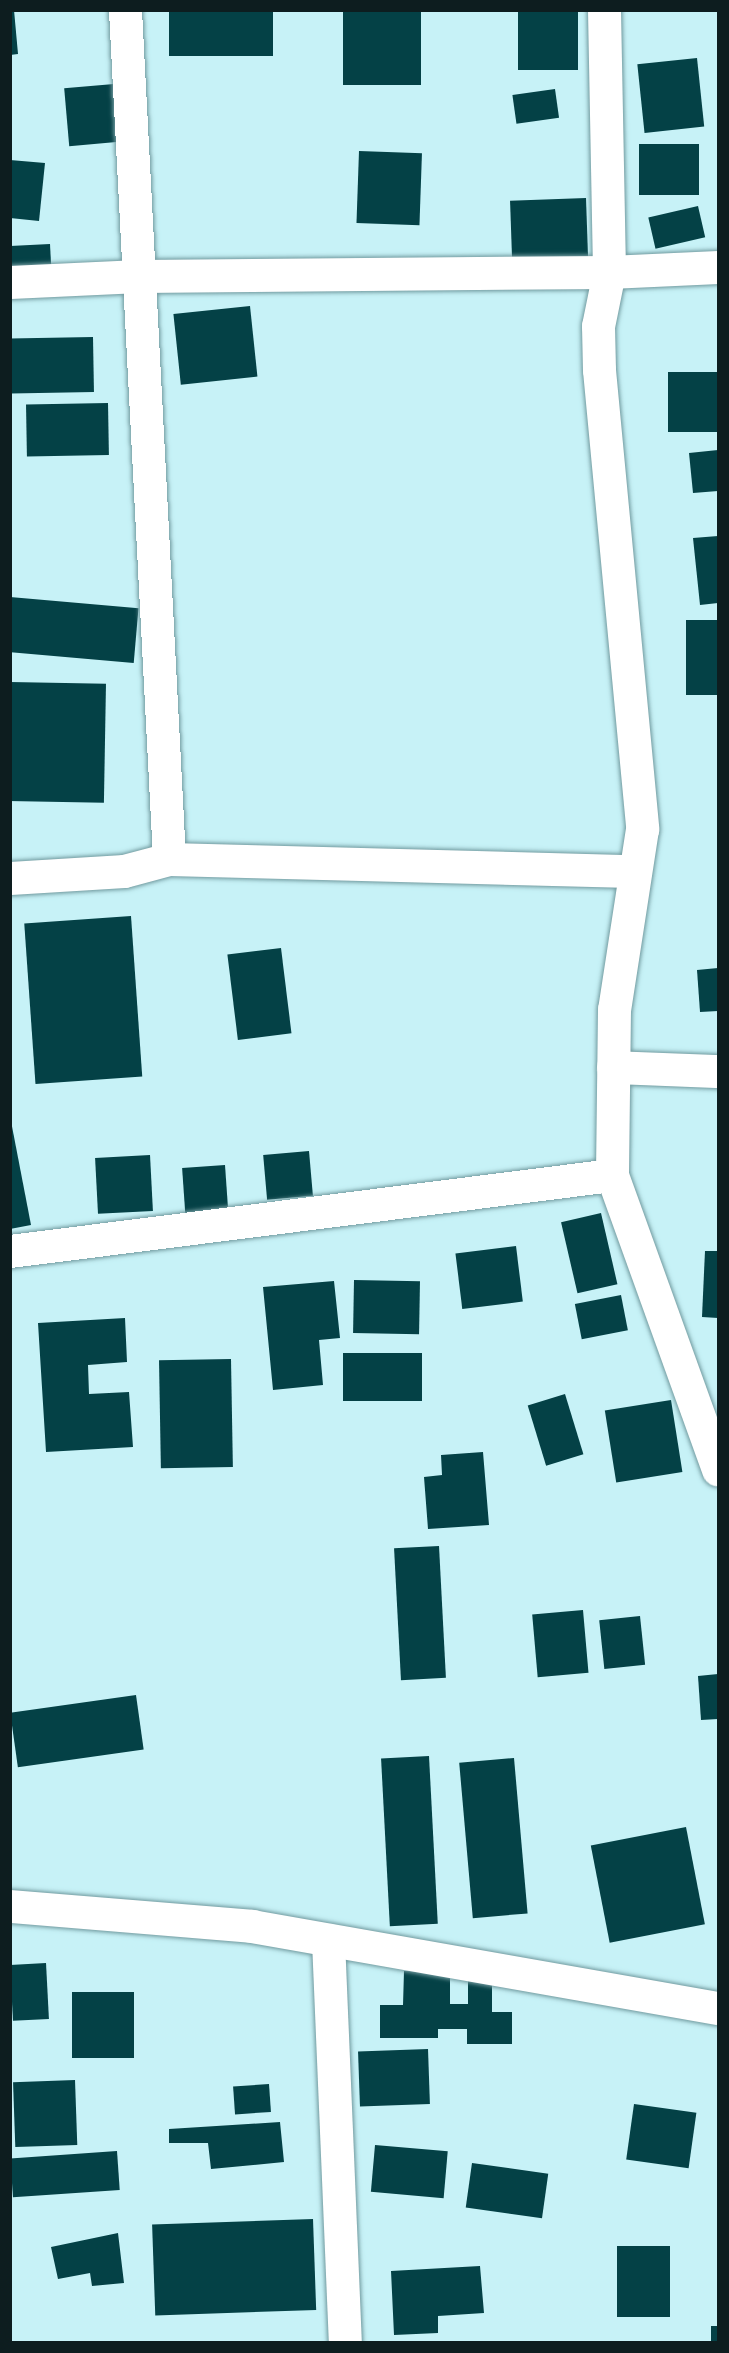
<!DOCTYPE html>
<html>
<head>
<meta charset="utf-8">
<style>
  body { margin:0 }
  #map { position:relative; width:729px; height:2353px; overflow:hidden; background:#c7f2f7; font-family:"DM Sans",sans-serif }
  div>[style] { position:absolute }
  .building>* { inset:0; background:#044146; transform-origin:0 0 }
  .roads { filter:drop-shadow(0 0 2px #719a9f) drop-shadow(0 0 2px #719a9f) }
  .minor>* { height:33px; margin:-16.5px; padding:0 16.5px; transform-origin:16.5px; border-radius:16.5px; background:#fff }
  span { translate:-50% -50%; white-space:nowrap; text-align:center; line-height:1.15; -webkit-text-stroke:6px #fff; paint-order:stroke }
  .frame { position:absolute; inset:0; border:12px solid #0d1d1f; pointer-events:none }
</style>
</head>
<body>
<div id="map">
  <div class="building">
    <i style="clip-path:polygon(10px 10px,14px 10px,18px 54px,10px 55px)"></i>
    <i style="left:169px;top:10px;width:104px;height:46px"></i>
    <i style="left:343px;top:10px;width:78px;height:75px"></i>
    <i style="left:518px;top:10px;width:60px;height:60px"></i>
    <i style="left:697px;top:58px;width:69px;height:60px;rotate:84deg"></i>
    <i style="left:114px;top:84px;width:58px;height:50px;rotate:85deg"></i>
    <i style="left:555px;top:89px;width:29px;height:43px;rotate:82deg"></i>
    <i style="left:699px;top:144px;width:51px;height:60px;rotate:90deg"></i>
    <i style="left:359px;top:151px;width:63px;height:72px;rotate:2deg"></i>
    <i style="clip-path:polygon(10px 160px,45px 163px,39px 221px,10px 218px)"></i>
    <i style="left:586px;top:198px;width:63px;height:76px;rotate:88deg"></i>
    <i style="left:698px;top:206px;width:32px;height:51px;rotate:77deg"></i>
    <i style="left:50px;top:244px;width:21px;height:40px;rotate:87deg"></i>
    <i style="left:250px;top:306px;width:71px;height:77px;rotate:84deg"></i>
    <i style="left:93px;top:337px;width:55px;height:83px;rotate:89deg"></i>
    <i style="left:718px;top:372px;width:60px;height:50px;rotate:90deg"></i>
    <i style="left:108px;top:403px;width:52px;height:82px;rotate:89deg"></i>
    <i style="clip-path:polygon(718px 450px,718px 491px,693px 493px,689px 453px)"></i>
    <i style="clip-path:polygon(718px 536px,718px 603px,700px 605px,693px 538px)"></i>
    <i style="left:10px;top:597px;width:129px;height:55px;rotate:5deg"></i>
    <i style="left:718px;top:620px;width:75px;height:32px;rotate:90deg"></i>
    <i style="left:10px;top:682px;width:96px;height:119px;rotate:1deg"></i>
    <i style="left:131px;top:916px;width:161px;height:107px;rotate:86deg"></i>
    <i style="left:281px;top:948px;width:86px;height:54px;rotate:83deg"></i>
    <i style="clip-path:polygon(718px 968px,718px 1011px,700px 1012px,697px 970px)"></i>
    <i style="clip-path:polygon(10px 1116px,31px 1225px,10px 1229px)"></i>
    <i style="left:309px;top:1151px;width:45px;height:46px;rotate:85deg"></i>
    <i style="left:150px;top:1155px;width:56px;height:55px;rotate:87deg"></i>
    <i style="left:225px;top:1165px;width:46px;height:43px;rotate:86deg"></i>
    <i style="left:601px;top:1213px;width:73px;height:41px;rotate:77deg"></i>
    <i style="left:516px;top:1246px;width:56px;height:61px;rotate:83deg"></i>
    <i style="clip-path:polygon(705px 1251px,718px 1251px,718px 1318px,702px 1317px)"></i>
    <i style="left:354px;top:1280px;width:66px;height:53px;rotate:1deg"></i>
    <i style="clip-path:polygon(334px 1281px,340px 1338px,319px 1340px,323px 1385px,273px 1390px,263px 1287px)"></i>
    <i style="left:621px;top:1295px;width:36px;height:47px;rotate:79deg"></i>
    <i style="clip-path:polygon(125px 1318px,127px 1362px,88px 1365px,89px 1394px,129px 1392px,133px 1447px,46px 1452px,38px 1323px)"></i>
    <i style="left:343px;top:1353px;width:79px;height:48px"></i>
    <i style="left:231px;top:1359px;width:108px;height:72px;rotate:89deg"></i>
    <i style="left:565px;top:1394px;width:63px;height:39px;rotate:73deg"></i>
    <i style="left:671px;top:1400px;width:73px;height:67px;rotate:81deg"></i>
    <i style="clip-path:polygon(483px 1452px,489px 1525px,428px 1529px,424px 1477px,442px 1475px,441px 1455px)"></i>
    <i style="left:439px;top:1546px;width:132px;height:45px;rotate:87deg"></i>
    <i style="left:583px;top:1610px;width:63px;height:51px;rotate:85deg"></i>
    <i style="left:640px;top:1616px;width:49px;height:41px;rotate:84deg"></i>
    <i style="clip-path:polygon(718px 1674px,718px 1719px,701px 1720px,698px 1676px)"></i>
    <i style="left:136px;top:1695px;width:55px;height:127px;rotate:82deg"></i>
    <i style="left:429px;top:1756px;width:168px;height:48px;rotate:87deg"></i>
    <i style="left:514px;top:1758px;width:156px;height:55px;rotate:85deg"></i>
    <i style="left:686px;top:1827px;width:99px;height:97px;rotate:79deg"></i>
    <i style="left:46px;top:1963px;width:56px;height:36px;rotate:87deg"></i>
    <i style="clip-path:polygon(404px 1971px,450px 1972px,450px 2004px,468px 2004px,468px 1979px,492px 1979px,492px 2012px,512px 2012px,512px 2044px,467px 2044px,467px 2029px,438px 2029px,438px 2038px,380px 2038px,380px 2005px,403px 2005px)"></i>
    <i style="left:72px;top:1992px;width:62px;height:66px"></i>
    <i style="left:428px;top:2049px;width:55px;height:70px;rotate:88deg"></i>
    <i style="left:75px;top:2080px;width:65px;height:62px;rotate:88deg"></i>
    <i style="left:269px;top:2084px;width:28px;height:36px;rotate:86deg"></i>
    <i style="left:634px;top:2104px;width:63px;height:56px;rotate:8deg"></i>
    <i style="clip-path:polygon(280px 2122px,284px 2162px,211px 2169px,208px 2143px,169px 2143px,169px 2129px)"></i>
    <i style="left:375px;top:2145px;width:73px;height:47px;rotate:5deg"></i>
    <i style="left:117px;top:2151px;width:39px;height:107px;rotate:86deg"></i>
    <i style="left:472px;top:2163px;width:77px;height:45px;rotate:8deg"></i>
    <i style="left:313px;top:2219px;width:91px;height:161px;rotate:88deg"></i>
    <i style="clip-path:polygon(118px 2233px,124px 2283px,92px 2286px,90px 2273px,58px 2279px,51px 2247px)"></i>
    <i style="left:617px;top:2246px;width:53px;height:71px"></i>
    <i style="clip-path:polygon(480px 2266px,484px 2313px,438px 2316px,438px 2333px,394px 2335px,391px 2271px)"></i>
    <i style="left:711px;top:2326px;width:7px;height:16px"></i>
  </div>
  <div class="roads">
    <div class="minor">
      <i style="left:125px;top:10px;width:850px;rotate:87.03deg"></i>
      <i style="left:604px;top:10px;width:262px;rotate:88.9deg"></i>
      <i style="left:609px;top:272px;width:55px;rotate:101.5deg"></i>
      <i style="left:598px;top:326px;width:44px;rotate:88.7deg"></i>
      <i style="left:599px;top:370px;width:461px;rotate:84.6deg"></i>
      <i style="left:642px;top:829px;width:182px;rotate:98.8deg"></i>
      <i style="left:614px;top:1009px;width:166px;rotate:90.7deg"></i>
      <i style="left:612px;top:1175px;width:313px;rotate:70.2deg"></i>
      <i style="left:10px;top:282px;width:129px;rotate:-2.7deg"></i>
      <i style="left:139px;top:276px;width:470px;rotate:-0.5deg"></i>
      <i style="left:609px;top:272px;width:109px;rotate:-2.6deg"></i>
      <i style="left:10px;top:878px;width:114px;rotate:-3.5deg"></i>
      <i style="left:124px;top:871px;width:47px;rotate:-14.9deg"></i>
      <i style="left:169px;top:859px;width:463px;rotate:1.5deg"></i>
      <i style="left:613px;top:1067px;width:105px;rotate:2.2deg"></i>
      <i style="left:10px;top:1251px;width:607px;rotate:-7.2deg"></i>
      <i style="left:10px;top:1906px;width:243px;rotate:4.7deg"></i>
      <i style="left:252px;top:1926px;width:473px;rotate:10deg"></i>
      <i style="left:328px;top:1940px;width:402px;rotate:87.6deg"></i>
    </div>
  </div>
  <div class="frame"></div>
</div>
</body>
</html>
